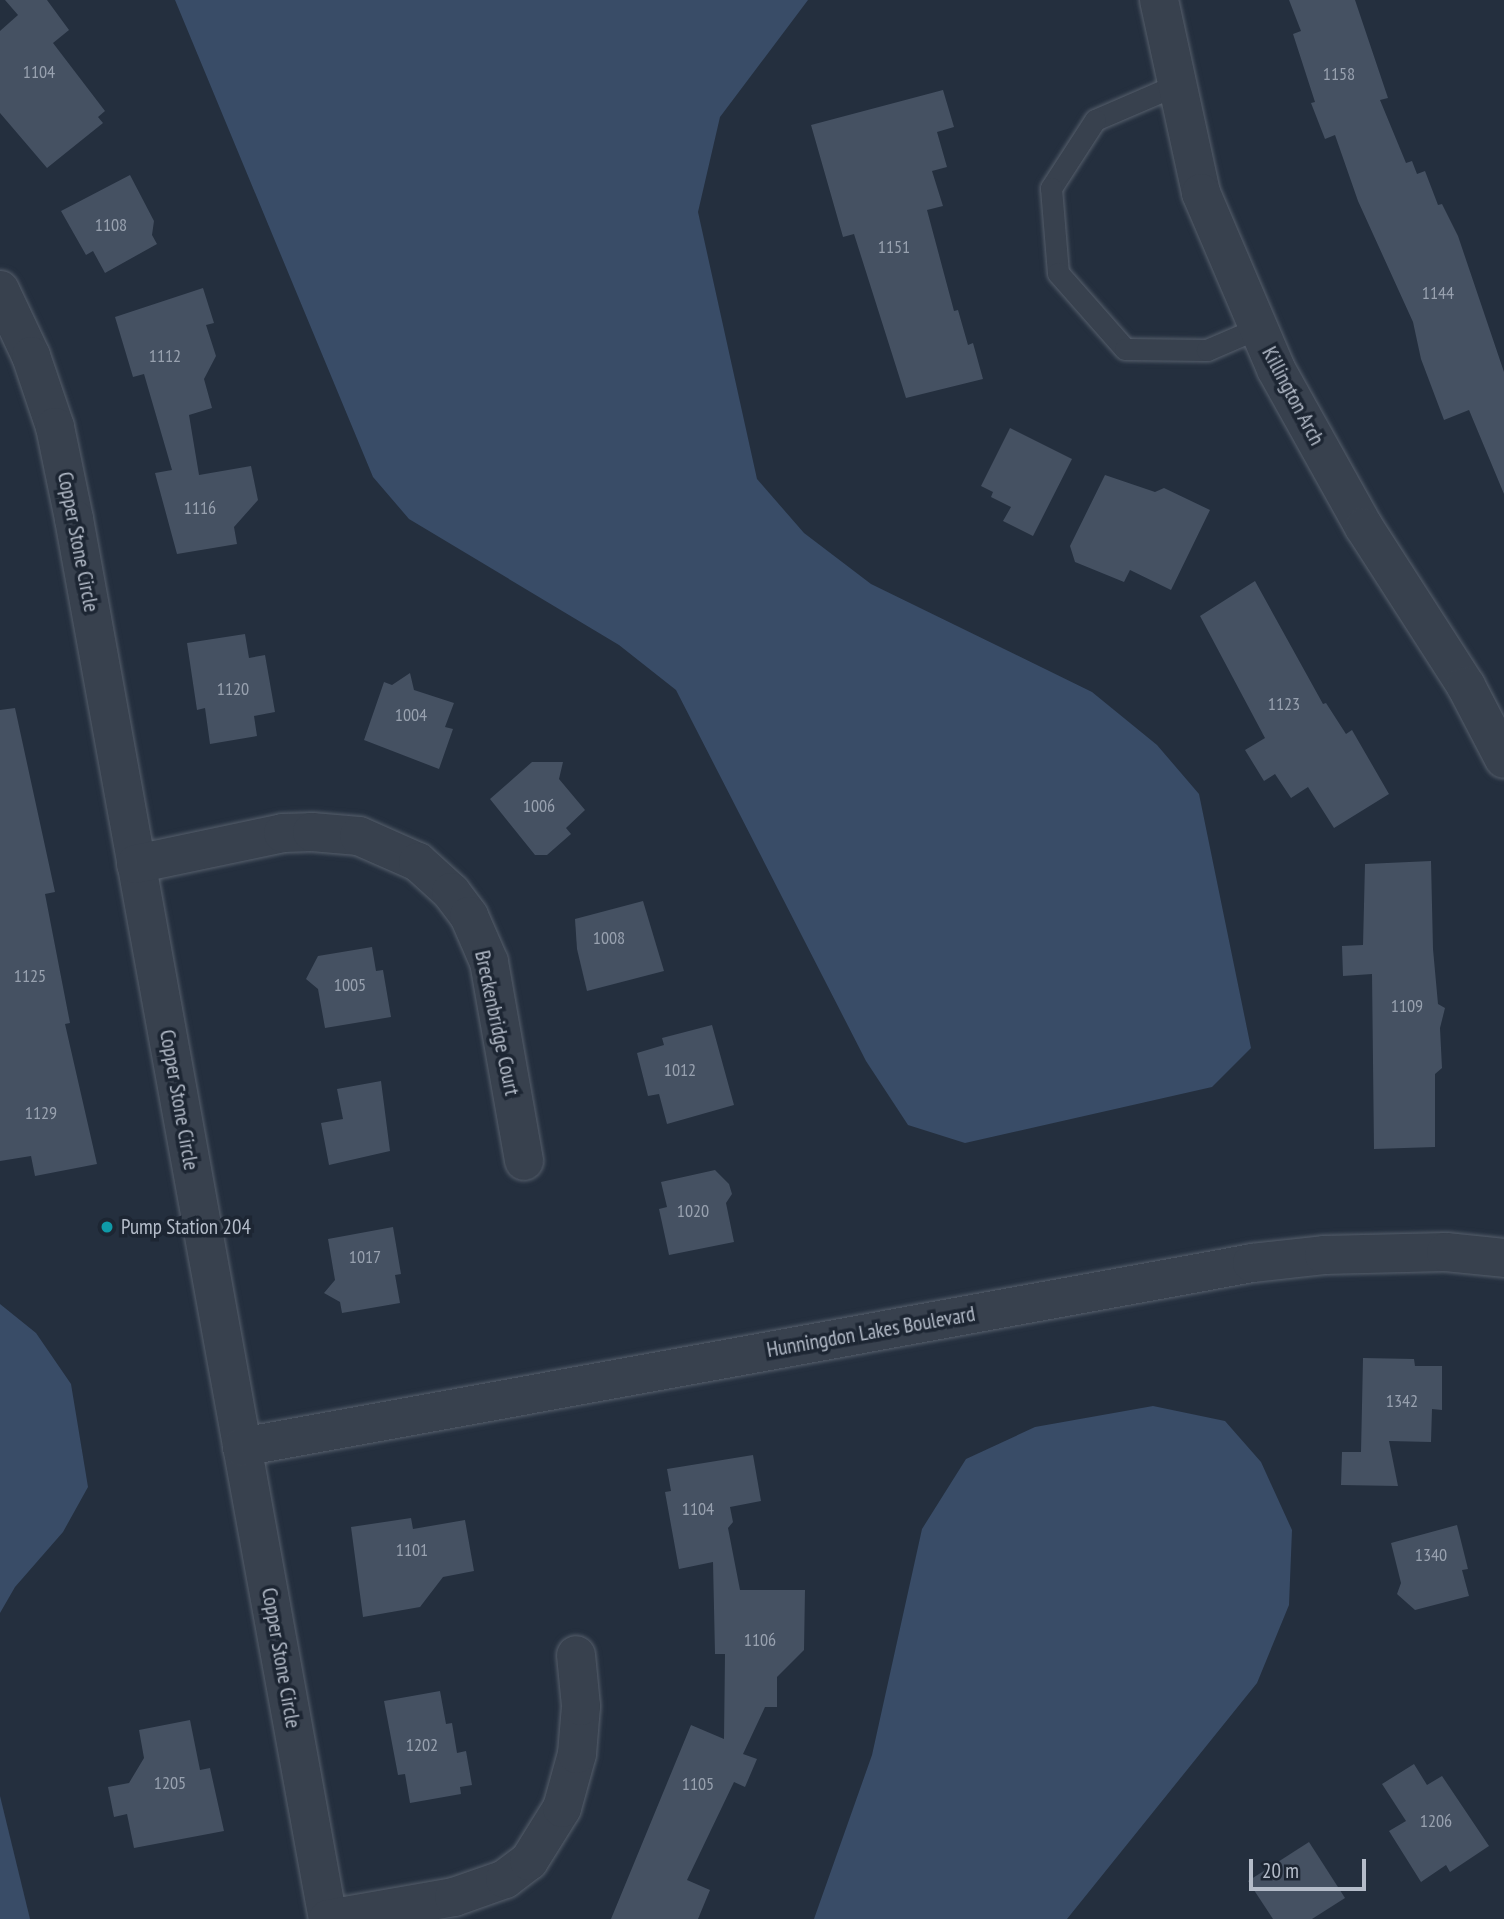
<!DOCTYPE html>
<html>
<head>
<meta charset="utf-8">
<style>
  body { margin:0 }
  #map { position:relative; width:1504px; height:1919px; overflow:hidden; background:#242f3e; font-family:"PT Sans Narrow",sans-serif }
  div>[style] { position:absolute }
  .water>* { inset:0; background:#394c67 }
  .building>* { inset:0; background:#455162 }
  .roads { filter:drop-shadow(0 0 2px #565f6c) drop-shadow(0 0 2px #565f6c) }
  .service>* { height:21px; margin:-10.5px; padding:0 10.5px; transform-origin:10.5px; border-radius:10.5px; background:#38414e }
  .minor>* { height:38px; margin:-19px; padding:0 19px; transform-origin:19px; border-radius:19px; background:#38414e }
  .dots>* { width:19px; height:19px; translate:-50% -50%; box-sizing:border-box; border:4px solid #1d2633; border-radius:50% }
  span { translate:-50% -50%; white-space:nowrap; text-align:center; line-height:1.15; -webkit-text-stroke:7px #1d2633; paint-order:stroke }
  .number-label { font-size:18px; color:#98a1af }
  .number-label span { -webkit-text-stroke-width:0 }
  .street-label { font-size:21px; color:#b4bcc9 }
  .poi-label { font-size:21px; color:#b4bcc9 }
  .left { translate:0 -50%; text-align:left }
  .scale { position:absolute; left:1249px; top:1859px; width:117px; height:32px; box-sizing:border-box; border:4px solid #b4bcc9; border-top:0; padding-left:9px; font-size:21px; line-height:24px; white-space:nowrap; color:#b4bcc9; -webkit-text-stroke:5px #1d2633; paint-order:stroke }
</style>
</head>
<body>
<div id="map">
  <div class="water">
    <i style="clip-path:polygon(175px 0,808px 0,720px 117px,698px 212px,757px 479px,804px 533px,871px 584px,1092px 692px,1157px 745px,1199px 794px,1251px 1048px,1212px 1087px,965px 1143px,908px 1125px,866px 1061px,676px 690px,619px 645px,409px 519px,373px 477px)"></i>
    <i style="clip-path:polygon(0 1304px,36px 1333px,71px 1384px,88px 1487px,63px 1532px,15px 1587px,0 1613px)"></i>
    <i style="clip-path:polygon(1153px 1406px,1225px 1421px,1261px 1462px,1292px 1530px,1289px 1605px,1257px 1683px,1067px 1919px,814px 1919px,872px 1755px,922px 1529px,966px 1459px,1035px 1427px)"></i>
    <i style="clip-path:polygon(0 1796px,30px 1919px,0 1919px)"></i>
  </div>
  <div class="building">
    <i style="clip-path:polygon(5px 0,47px 0,69px 30px,53px 43px,105px 111px,98px 117px,103px 123px,47px 168px,0 113px,0 31px,18px 15px)"></i>
    <i style="clip-path:polygon(1289px 0,1355px 0,1388px 98px,1380px 100px,1406px 163px,1412px 161px,1417px 174px,1425px 171px,1438px 205px,1442px 204px,1458px 236px,1504px 372px,1504px 494px,1469px 410px,1444px 420px,1421px 359px,1413px 322px,1358px 201px,1335px 135px,1325px 139px,1311px 103px,1315px 102px,1293px 34px,1301px 31px)"></i>
    <i style="clip-path:polygon(943px 90px,954px 127px,937px 132px,947px 167px,932px 171px,943px 206px,927px 210px,954px 311px,958px 310px,968px 345px,973px 343px,983px 379px,906px 398px,854px 234px,843px 237px,811px 125px)"></i>
    <i style="clip-path:polygon(130px 175px,154px 221px,152px 235px,157px 244px,105px 273px,93px 251px,86px 255px,61px 211px)"></i>
    <i style="clip-path:polygon(203px 288px,214px 323px,206px 325px,216px 356px,204px 379px,212px 408px,189px 415px,199px 475px,251px 466px,258px 500px,234px 527px,237px 544px,177px 554px,155px 473px,172px 470px,144px 374px,133px 377px,115px 317px)"></i>
    <i style="clip-path:polygon(1010px 428px,1072px 459px,1033px 536px,1003px 521px,1011px 507px,991px 497px,993px 492px,981px 486px)"></i>
    <i style="clip-path:polygon(1105px 475px,1155px 492px,1164px 488px,1210px 510px,1171px 590px,1130px 570px,1124px 582px,1075px 562px,1070px 546px)"></i>
    <i style="clip-path:polygon(1255px 581px,1323px 704px,1326px 703px,1346px 734px,1352px 730px,1389px 794px,1334px 828px,1308px 787px,1291px 798px,1275px 774px,1264px 781px,1245px 750px,1265px 738px,1200px 616px)"></i>
    <i style="clip-path:polygon(245px 634px,249px 658px,265px 655px,275px 712px,254px 716px,257px 736px,210px 744px,205px 708px,197px 710px,187px 643px)"></i>
    <i style="clip-path:polygon(410px 673px,414px 690px,454px 703px,445px 727px,453px 729px,439px 769px,364px 740px,384px 682px,392px 685px)"></i>
    <i style="clip-path:polygon(15px 708px,55px 892px,45px 894px,70px 1023px,65px 1024px,97px 1164px,35px 1176px,31px 1156px,0 1161px,0 710px)"></i>
    <i style="clip-path:polygon(532px 762px,563px 762px,559px 779px,585px 810px,566px 828px,571px 834px,547px 855px,535px 855px,490px 799px)"></i>
    <i style="clip-path:polygon(1431px 861px,1433px 949px,1438px 1004px,1445px 1008px,1440px 1028px,1442px 1068px,1435px 1074px,1435px 1147px,1374px 1149px,1372px 974px,1343px 976px,1342px 946px,1363px 945px,1365px 864px)"></i>
    <i style="clip-path:polygon(643px 901px,664px 971px,587px 991px,577px 949px,575px 919px)"></i>
    <i style="clip-path:polygon(372px 947px,376px 971px,383px 970px,391px 1017px,325px 1028px,318px 989px,306px 979px,318px 956px)"></i>
    <i style="clip-path:polygon(712px 1025px,734px 1105px,667px 1124px,659px 1094px,648px 1096px,637px 1053px,664px 1045px,662px 1038px)"></i>
    <i style="clip-path:polygon(381px 1081px,390px 1151px,329px 1165px,321px 1123px,343px 1119px,337px 1089px)"></i>
    <i style="clip-path:polygon(715px 1170px,729px 1184px,732px 1194px,726px 1203px,734px 1242px,669px 1255px,659px 1209px,667px 1207px,661px 1182px)"></i>
    <i style="clip-path:polygon(393px 1227px,401px 1274px,395px 1275px,400px 1303px,342px 1313px,340px 1302px,324px 1293px,335px 1280px,328px 1239px)"></i>
    <i style="clip-path:polygon(1363px 1358px,1414px 1359px,1415px 1366px,1442px 1366px,1442px 1410px,1432px 1409px,1431px 1442px,1389px 1441px,1398px 1486px,1341px 1485px,1342px 1452px,1361px 1452px)"></i>
    <i style="clip-path:polygon(753px 1455px,761px 1501px,730px 1507px,733px 1522px,728px 1528px,740px 1590px,805px 1590px,804px 1650px,777px 1677px,777px 1707px,765px 1707px,743px 1754px,757px 1759px,745px 1787px,734px 1782px,687px 1880px,710px 1890px,698px 1919px,611px 1919px,691px 1725px,724px 1739px,725px 1654px,715px 1654px,713px 1562px,679px 1569px,665px 1492px,671px 1491px,667px 1469px)"></i>
    <i style="clip-path:polygon(411px 1518px,413px 1529px,465px 1520px,474px 1571px,443px 1577px,420px 1607px,363px 1617px,351px 1527px)"></i>
    <i style="clip-path:polygon(1457px 1525px,1468px 1569px,1462px 1570px,1469px 1596px,1415px 1610px,1397px 1594px,1401px 1583px,1391px 1543px)"></i>
    <i style="clip-path:polygon(440px 1691px,446px 1724px,452px 1723px,457px 1753px,466px 1751px,472px 1785px,460px 1787px,461px 1794px,410px 1803px,405px 1774px,398px 1775px,384px 1701px)"></i>
    <i style="clip-path:polygon(190px 1720px,200px 1770px,210px 1768px,224px 1831px,134px 1848px,127px 1814px,114px 1817px,108px 1787px,129px 1783px,144px 1758px,139px 1730px)"></i>
    <i style="clip-path:polygon(1414px 1764px,1427px 1785px,1442px 1776px,1489px 1846px,1450px 1872px,1446px 1865px,1421px 1882px,1389px 1831px,1406px 1821px,1382px 1784px)"></i>
    <i style="clip-path:polygon(1309px 1842px,1345px 1898px,1312px 1919px,1273px 1919px,1248px 1881px)"></i>
  </div>
  <div class="roads">
    <div class="service">
      <i style="left:1176px;top:85px;width:88px;rotate:156.6deg"></i>
      <i style="left:1095px;top:120px;width:81px;rotate:122.9deg"></i>
      <i style="left:1051px;top:188px;width:85px;rotate:85.3deg"></i>
      <i style="left:1058px;top:273px;width:101px;rotate:48.6deg"></i>
      <i style="left:1125px;top:349px;width:82px;rotate:0.7deg"></i>
      <i style="left:1207px;top:350px;width:56px;rotate:-23.3deg"></i>
    </div>
    <div class="minor">
      <i style="left:1159px;top:0;width:198px;rotate:77.7deg"></i>
      <i style="left:1201px;top:193px;width:191px;rotate:66.9deg"></i>
      <i style="left:1276px;top:369px;width:181px;rotate:60.9deg"></i>
      <i style="left:1364px;top:527px;width:189px;rotate:57.3deg"></i>
      <i style="left:1466px;top:686px;width:82px;rotate:62.5deg"></i>
      <i style="left:0;top:290px;width:73px;rotate:64.8deg"></i>
      <i style="left:31px;top:356px;width:75px;rotate:71.3deg"></i>
      <i style="left:55px;top:427px;width:94px;rotate:78.3deg"></i>
      <i style="left:74px;top:519px;width:1423px;rotate:79.72deg"></i>
      <i style="left:136px;top:864px;width:150px;rotate:-11.9deg"></i>
      <i style="left:283px;top:833px;width:29px;rotate:-2deg"></i>
      <i style="left:312px;top:832px;width:47px;rotate:4.9deg"></i>
      <i style="left:359px;top:836px;width:64px;rotate:23.8deg"></i>
      <i style="left:418px;top:862px;width:45px;rotate:42.3deg"></i>
      <i style="left:451px;top:892px;width:30px;rotate:53deg"></i>
      <i style="left:469px;top:916px;width:50px;rotate:66.5deg"></i>
      <i style="left:489px;top:962px;width:202px;rotate:80deg"></i>
      <i style="left:242px;top:1447px;width:1027px;rotate:-10.32deg"></i>
      <i style="left:1252px;top:1263px;width:72px;rotate:-6.3deg"></i>
      <i style="left:1324px;top:1255px;width:122px;rotate:-1.4deg"></i>
      <i style="left:1446px;top:1252px;width:58px;rotate:5.9deg"></i>
      <i style="left:328px;top:1919px;width:128px;rotate:-9.9deg"></i>
      <i style="left:454px;top:1897px;width:54px;rotate:-19.4deg"></i>
      <i style="left:505px;top:1879px;width:30px;rotate:-37deg"></i>
      <i style="left:529px;top:1861px;width:62px;rotate:-58.1deg"></i>
      <i style="left:562px;top:1808px;width:56px;rotate:-74.5deg"></i>
      <i style="left:577px;top:1754px;width:48px;rotate:-85.2deg"></i>
      <i style="left:581px;top:1706px;width:51px;rotate:-95.6deg"></i>
    </div>
  </div>
  <div class="dots">
    <i style="left:107px;top:1227px;background:#0f9aa8"></i>
  </div>
  <div class="number-label">
    <span style="left:39px;top:72px">1104</span>
    <span style="left:1339px;top:74px">1158</span>
    <span style="left:111px;top:225px">1108</span>
    <span style="left:894px;top:247px">1151</span>
    <span style="left:1438px;top:293px">1144</span>
    <span style="left:165px;top:356px">1112</span>
    <span style="left:200px;top:508px">1116</span>
    <span style="left:233px;top:689px">1120</span>
    <span style="left:1284px;top:704px">1123</span>
    <span style="left:411px;top:715px">1004</span>
    <span style="left:539px;top:806px">1006</span>
    <span style="left:609px;top:938px">1008</span>
    <span style="left:30px;top:976px">1125</span>
    <span style="left:350px;top:985px">1005</span>
    <span style="left:1407px;top:1006px">1109</span>
    <span style="left:680px;top:1070px">1012</span>
    <span style="left:41px;top:1113px">1129</span>
    <span style="left:693px;top:1211px">1020</span>
    <span style="left:365px;top:1257px">1017</span>
    <span style="left:1402px;top:1401px">1342</span>
    <span style="left:698px;top:1509px">1104</span>
    <span style="left:412px;top:1550px">1101</span>
    <span style="left:1431px;top:1555px">1340</span>
    <span style="left:760px;top:1640px">1106</span>
    <span style="left:422px;top:1745px">1202</span>
    <span style="left:170px;top:1783px">1205</span>
    <span style="left:698px;top:1784px">1105</span>
    <span style="left:1436px;top:1821px">1206</span>
  </div>
  <div class="street-label">
    <span style="left:1293px;top:396px;rotate:62deg">Killington Arch</span>
    <span style="left:78px;top:542px;rotate:79deg">Copper Stone Circle</span>
    <span style="left:497px;top:1023px;rotate:78deg">Breckenbridge Court</span>
    <span style="left:179px;top:1100px;rotate:80deg">Copper Stone Circle</span>
    <span style="left:871px;top:1332px;rotate:-10deg">Hunningdon Lakes Boulevard</span>
    <span style="left:281px;top:1658px;rotate:80deg">Copper Stone Circle</span>
  </div>
  <div class="poi-label">
    <span class="left" style="left:121px;top:1227px">Pump Station 204</span>
  </div>
  <div class="scale">20 m</div>
</div>
</body>
</html>
